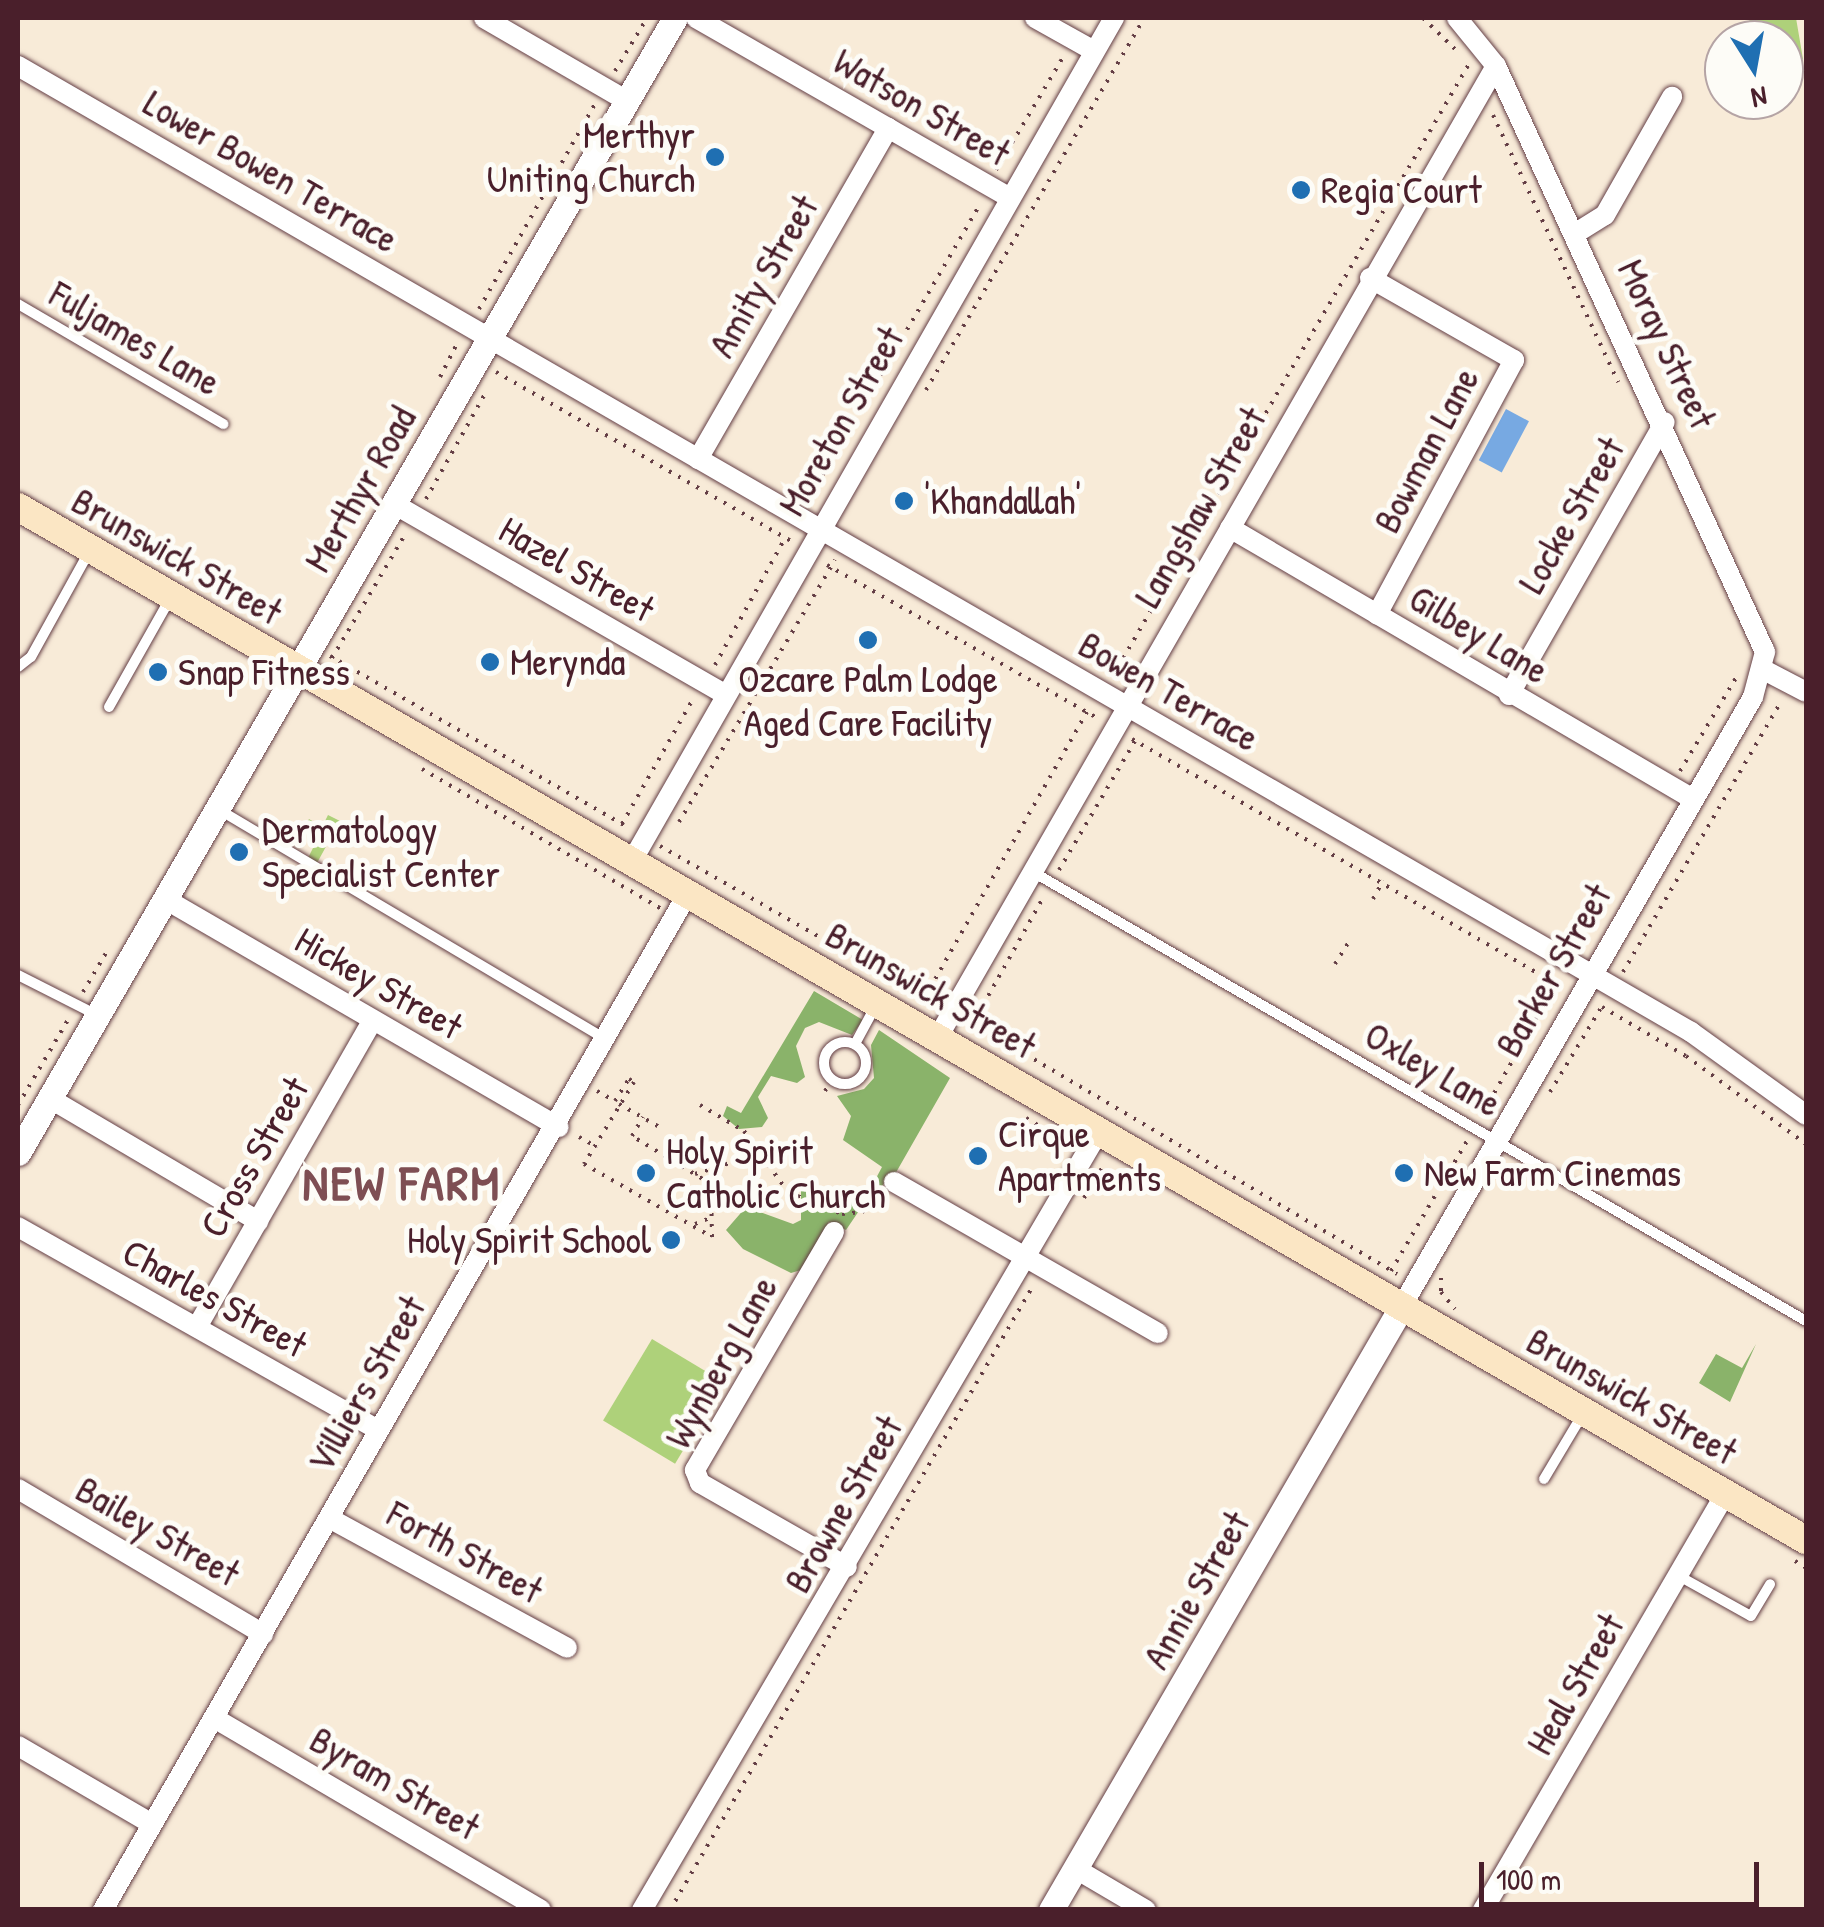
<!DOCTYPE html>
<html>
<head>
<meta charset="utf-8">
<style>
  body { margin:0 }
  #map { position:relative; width:1824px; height:1927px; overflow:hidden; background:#f8ebd8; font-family:"Patrick Hand",sans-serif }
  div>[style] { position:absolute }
  .green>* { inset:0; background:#aed17a; transform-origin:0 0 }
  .forest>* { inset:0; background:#8ab36a }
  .water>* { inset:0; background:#77a9e2; transform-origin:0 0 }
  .path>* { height:4px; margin-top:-2px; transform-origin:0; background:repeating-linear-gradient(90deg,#643e45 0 2.5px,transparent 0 10.5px) }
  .roads { filter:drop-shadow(0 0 2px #643e45) drop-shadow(0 0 2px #643e45) }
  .service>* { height:10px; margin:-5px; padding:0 5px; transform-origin:5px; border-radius:5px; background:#fff }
  .service>.ring { margin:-5px; padding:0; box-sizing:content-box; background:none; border:10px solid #fff; border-radius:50% }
  .minor>* { height:20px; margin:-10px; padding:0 10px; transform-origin:10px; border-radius:10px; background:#fff }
  .tertiary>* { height:25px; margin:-12.5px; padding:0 12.5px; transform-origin:12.5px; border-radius:12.5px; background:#fff }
  .secondary>* { height:28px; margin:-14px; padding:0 14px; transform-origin:14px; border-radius:14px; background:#fbe6c4 }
  .dots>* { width:28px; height:28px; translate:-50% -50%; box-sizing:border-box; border:5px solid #fdfcf7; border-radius:50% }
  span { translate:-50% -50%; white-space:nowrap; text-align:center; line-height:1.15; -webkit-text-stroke:10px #fdfcf7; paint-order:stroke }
  .street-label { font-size:38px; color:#4a1f2b }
  .poi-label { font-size:38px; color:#4a1f2b }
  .right { translate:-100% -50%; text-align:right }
  .left { translate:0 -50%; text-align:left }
  .district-label { font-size:48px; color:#7e4e53; font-weight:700; letter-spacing:2.5px }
  .frame { position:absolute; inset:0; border:20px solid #4a1f2b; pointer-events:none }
  .north { position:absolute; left:1704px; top:20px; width:100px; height:100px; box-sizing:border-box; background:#fdfcf7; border:2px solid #b5a4a5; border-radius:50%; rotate:169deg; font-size:28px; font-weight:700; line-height:40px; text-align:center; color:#4a1f2b }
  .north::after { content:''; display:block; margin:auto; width:35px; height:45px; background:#1f6fb2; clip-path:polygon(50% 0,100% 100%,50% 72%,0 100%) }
  .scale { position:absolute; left:1479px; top:1862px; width:280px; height:45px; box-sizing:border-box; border:5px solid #4a1f2b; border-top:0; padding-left:12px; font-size:30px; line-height:35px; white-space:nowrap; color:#4a1f2b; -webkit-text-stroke:8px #fdfcf7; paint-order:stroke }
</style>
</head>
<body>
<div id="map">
  <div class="green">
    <i style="clip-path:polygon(1749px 18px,1796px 18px,1803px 59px,1784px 67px,1784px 40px,1753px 40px)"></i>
    <i style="clip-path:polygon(328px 815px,340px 821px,317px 863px,308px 858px,316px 842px,305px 826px,309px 819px,322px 827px)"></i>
    <i style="left:652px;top:1339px;width:84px;height:95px;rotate:31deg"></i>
  </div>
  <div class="forest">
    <i style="clip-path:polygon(814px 991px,863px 1020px,852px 1035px,819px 1022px,805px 1028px,796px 1046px,805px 1077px,797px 1083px,771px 1076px,758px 1097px,768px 1118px,762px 1127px,739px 1129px,723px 1116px,727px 1106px,741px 1113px)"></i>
    <i style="clip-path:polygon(879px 1030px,950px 1078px,894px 1176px,869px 1196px,846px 1230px,829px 1222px,801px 1270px,791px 1273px,743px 1249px,726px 1230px,746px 1207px,793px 1224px,801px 1220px,801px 1188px,812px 1184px,865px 1199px,882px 1167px,843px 1140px,851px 1116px,837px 1096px,864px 1089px,874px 1078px,871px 1045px)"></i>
    <i style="clip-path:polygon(1756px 1344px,1730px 1402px,1699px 1383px,1716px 1354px,1742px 1368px)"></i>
  </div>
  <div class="water">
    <i style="left:1506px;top:409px;width:26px;height:58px;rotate:28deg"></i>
  </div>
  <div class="path">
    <i style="left:1423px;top:18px;width:50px;rotate:44.2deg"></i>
    <i style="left:615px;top:71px;width:62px;rotate:-58.9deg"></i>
    <i style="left:1493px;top:115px;width:295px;rotate:64.9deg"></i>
    <i style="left:996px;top:170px;width:135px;rotate:-59.3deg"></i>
    <i style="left:479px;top:309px;width:236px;rotate:-60.5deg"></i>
    <i style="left:496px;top:372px;width:340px;rotate:29.8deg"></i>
    <i style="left:440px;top:377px;width:35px;rotate:-63deg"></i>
    <i style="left:926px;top:390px;width:431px;rotate:-59.6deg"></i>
    <i style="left:812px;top:493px;width:334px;rotate:-59.8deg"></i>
    <i style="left:426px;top:499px;width:120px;rotate:-60.7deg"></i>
    <i style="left:827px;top:565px;width:310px;rotate:29.5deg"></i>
    <i style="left:330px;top:656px;width:343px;rotate:29.9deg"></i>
    <i style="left:332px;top:658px;width:145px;rotate:-59.4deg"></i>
    <i style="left:715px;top:665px;width:145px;rotate:-61.1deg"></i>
    <i style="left:1118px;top:667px;width:698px;rotate:-59.8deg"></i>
    <i style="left:1132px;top:739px;width:490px;rotate:30deg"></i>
    <i style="left:422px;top:769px;width:276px;rotate:30.3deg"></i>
    <i style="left:1680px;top:771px;width:111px;rotate:-59deg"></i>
    <i style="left:679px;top:822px;width:305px;rotate:-59.2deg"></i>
    <i style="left:622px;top:824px;width:146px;rotate:-60.4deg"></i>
    <i style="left:660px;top:846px;width:315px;rotate:29.7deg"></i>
    <i style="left:1059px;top:870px;width:150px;rotate:-59.5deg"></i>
    <i style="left:1373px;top:899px;width:21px;rotate:-61deg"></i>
    <i style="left:1335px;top:964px;width:26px;rotate:-58deg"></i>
    <i style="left:1623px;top:972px;width:311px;rotate:-59.7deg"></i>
    <i style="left:83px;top:992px;width:45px;rotate:-59.5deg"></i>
    <i style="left:925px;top:997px;width:328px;rotate:-60.4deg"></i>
    <i style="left:1602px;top:1007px;width:97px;rotate:30.3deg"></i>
    <i style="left:1686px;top:1056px;width:149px;rotate:36.3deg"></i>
    <i style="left:971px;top:1022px;width:495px;rotate:30.6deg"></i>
    <i style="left:973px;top:1023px;width:145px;rotate:-60.8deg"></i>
    <i style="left:597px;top:1091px;width:21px;rotate:29deg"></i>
    <i style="left:615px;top:1101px;width:26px;rotate:-58deg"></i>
    <i style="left:629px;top:1079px;width:6px;rotate:31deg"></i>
    <i style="left:634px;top:1082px;width:96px;rotate:121.4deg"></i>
    <i style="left:584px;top:1164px;width:147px;rotate:29.7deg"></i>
    <i style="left:712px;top:1237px;width:53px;rotate:-91.1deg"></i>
    <i style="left:711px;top:1184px;width:92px;rotate:-148.7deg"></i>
    <i style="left:632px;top:1136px;width:22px;rotate:-60deg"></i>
    <i style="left:825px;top:1091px;width:13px;rotate:-58deg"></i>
    <i style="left:1550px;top:1092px;width:100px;rotate:-58.8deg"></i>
    <i style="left:619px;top:1104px;width:51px;rotate:29.6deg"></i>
    <i style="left:18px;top:1105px;width:101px;rotate:-59.6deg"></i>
    <i style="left:700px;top:1105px;width:51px;rotate:30.6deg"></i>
    <i style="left:744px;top:1131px;width:75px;rotate:54.2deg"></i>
    <i style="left:788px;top:1192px;width:58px;rotate:22.2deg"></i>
    <i style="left:842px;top:1214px;width:20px;rotate:-6deg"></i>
    <i style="left:862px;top:1212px;width:25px;rotate:-32deg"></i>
    <i style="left:1484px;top:1111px;width:148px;rotate:-60.5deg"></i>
    <i style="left:1026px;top:1118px;width:50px;rotate:31.2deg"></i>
    <i style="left:579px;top:1137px;width:21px;rotate:29deg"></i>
    <i style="left:695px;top:1174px;width:66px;rotate:-17.6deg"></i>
    <i style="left:1084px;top:1198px;width:41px;rotate:-59deg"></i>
    <i style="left:695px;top:1224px;width:18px;rotate:-22deg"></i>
    <i style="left:1391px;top:1271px;width:151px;rotate:-59.7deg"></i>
    <i style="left:1441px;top:1278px;width:14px;rotate:90deg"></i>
    <i style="left:1441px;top:1292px;width:22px;rotate:51deg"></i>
    <i style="left:1795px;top:1561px;width:13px;rotate:32deg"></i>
    <i style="left:670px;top:1910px;width:724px;rotate:-59.82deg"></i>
  </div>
  <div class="roads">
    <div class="service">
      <i style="left:18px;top:304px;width:238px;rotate:30.3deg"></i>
      <i style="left:18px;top:667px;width:16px;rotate:-38deg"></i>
      <i style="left:31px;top:657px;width:122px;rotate:-61.1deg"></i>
      <i style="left:109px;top:707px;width:126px;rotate:-60.6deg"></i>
      <i style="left:218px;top:809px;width:452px;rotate:30.7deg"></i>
      <i style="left:1033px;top:872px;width:894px;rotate:30.15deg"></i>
      <i style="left:18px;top:975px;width:89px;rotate:26.9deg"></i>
      <i class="ring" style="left:824px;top:1042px;width:32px;height:32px"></i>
      <i style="left:855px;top:1044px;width:44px;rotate:-61.7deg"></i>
      <i style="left:1544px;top:1479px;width:78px;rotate:-59.2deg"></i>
      <i style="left:1679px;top:1576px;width:82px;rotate:29.1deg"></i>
      <i style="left:1751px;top:1616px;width:37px;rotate:-59deg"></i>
    </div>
    <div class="minor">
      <i style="left:484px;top:18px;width:165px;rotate:30.1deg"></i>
      <i style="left:696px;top:18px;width:362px;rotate:29.8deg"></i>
      <i style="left:1035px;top:18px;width:68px;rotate:29.2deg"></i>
      <i style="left:18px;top:66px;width:1932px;rotate:30deg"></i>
      <i style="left:1691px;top:1032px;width:142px;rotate:35.8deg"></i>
      <i style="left:1576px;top:233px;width:34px;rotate:-32deg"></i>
      <i style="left:1605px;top:215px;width:136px;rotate:-60.4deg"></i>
      <i style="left:1370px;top:278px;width:166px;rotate:29.7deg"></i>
      <i style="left:1514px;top:360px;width:289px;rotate:118.3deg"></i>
      <i style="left:698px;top:459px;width:382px;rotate:-60.1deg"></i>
      <i style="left:394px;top:504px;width:381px;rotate:29.9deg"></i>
      <i style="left:1230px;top:528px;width:536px;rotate:30.34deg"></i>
      <i style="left:1764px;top:670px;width:47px;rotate:27.6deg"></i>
      <i style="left:1509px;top:695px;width:314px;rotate:-60.3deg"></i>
      <i style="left:632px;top:861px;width:971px;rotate:-60.24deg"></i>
      <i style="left:165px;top:899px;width:455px;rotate:30.1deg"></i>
      <i style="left:938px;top:1037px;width:1120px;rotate:-60.12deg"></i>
      <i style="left:49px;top:1098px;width:243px;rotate:30.5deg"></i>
      <i style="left:894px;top:1182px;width:304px;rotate:29.8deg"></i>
      <i style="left:18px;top:1227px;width:414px;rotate:29.4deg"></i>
      <i style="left:834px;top:1232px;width:276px;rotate:120.3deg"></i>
      <i style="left:695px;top:1470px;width:14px;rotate:69deg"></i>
      <i style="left:700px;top:1483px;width:169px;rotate:29.7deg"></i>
      <i style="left:1402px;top:1306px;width:703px;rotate:-60.04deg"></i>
      <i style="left:1753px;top:697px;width:47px;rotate:-75.1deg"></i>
      <i style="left:1765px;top:652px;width:645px;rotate:-114.66deg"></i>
      <i style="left:1496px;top:66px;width:62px;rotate:-129.1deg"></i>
      <i style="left:197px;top:1327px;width:353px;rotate:-60.2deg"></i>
      <i style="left:18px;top:1489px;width:285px;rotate:30.6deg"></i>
      <i style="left:329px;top:1518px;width:271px;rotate:28.6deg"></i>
      <i style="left:214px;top:1718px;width:379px;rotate:30.4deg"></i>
      <i style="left:18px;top:1746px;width:155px;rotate:30.2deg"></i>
      <i style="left:1076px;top:1869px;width:81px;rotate:30.4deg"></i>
      <i style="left:103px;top:1910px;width:1173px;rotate:-60.09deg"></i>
      <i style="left:642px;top:1910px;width:903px;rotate:-59.6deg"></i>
      <i style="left:1483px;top:1910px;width:483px;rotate:-59.8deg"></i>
    </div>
    <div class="tertiary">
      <i style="left:18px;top:1153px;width:1311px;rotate:-59.94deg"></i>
      <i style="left:1051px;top:1910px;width:699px;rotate:-59.84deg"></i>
    </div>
    <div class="secondary">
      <i style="left:18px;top:507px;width:2065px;rotate:30.02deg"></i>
    </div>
  </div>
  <div class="dots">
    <i style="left:715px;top:157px;background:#1f6fb2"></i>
    <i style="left:1301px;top:190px;background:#1f6fb2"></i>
    <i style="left:904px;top:501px;background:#1f6fb2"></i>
    <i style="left:868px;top:640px;background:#1f6fb2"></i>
    <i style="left:490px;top:662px;background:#1f6fb2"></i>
    <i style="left:158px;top:672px;background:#1f6fb2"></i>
    <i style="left:239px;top:852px;background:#1f6fb2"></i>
    <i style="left:978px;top:1156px;background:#1f6fb2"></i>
    <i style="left:646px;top:1173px;background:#1f6fb2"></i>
    <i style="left:1404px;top:1173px;background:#1f6fb2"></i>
    <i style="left:671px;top:1240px;background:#1f6fb2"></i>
  </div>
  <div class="street-label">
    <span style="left:922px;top:107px;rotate:30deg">Watson Street</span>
    <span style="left:271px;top:171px;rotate:30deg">Lower Bowen Terrace</span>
    <span style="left:763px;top:276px;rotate:-60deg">Amity Street</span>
    <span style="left:135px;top:338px;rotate:30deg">Fuljames Lane</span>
    <span style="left:1667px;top:344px;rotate:65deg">Moray Street</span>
    <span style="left:841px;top:421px;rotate:-60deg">Moreton Street</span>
    <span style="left:1426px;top:450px;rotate:-62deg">Bowman Lane</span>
    <span style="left:360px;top:489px;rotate:-60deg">Merthyr Road</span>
    <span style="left:1200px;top:507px;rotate:-60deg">Langshaw Street</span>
    <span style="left:1571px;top:515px;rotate:-60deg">Locke Street</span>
    <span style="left:177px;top:556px;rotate:30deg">Brunswick Street</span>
    <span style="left:577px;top:569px;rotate:30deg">Hazel Street</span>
    <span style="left:1479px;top:634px;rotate:31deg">Gilbey Lane</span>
    <span style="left:1169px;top:691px;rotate:30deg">Bowen Terrace</span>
    <span style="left:1553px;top:970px;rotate:-60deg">Barker Street</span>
    <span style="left:379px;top:983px;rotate:30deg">Hickey Street</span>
    <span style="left:931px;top:990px;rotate:30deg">Brunswick Street</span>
    <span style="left:1433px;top:1069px;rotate:30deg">Oxley Lane</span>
    <span style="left:254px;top:1157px;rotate:-60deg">Cross Street</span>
    <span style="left:215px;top:1298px;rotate:29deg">Charles Street</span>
    <span style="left:721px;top:1362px;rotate:-61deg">Wynberg Lane</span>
    <span style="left:366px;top:1384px;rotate:-60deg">Villiers Street</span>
    <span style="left:1632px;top:1396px;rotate:30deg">Brunswick Street</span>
    <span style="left:843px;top:1504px;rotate:-60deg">Browne Street</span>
    <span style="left:158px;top:1531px;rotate:30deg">Bailey Street</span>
    <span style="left:465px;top:1552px;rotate:29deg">Forth Street</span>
    <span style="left:1196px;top:1590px;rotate:-60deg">Annie Street</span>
    <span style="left:1575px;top:1684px;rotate:-60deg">Heal Street</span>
    <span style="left:395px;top:1783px;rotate:30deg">Byram Street</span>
  </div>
  <div class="poi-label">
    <span class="right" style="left:695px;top:157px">Merthyr<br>Uniting Church</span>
    <span class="left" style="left:1321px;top:190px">Regia Court</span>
    <span class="left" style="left:924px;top:501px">'Khandallah'</span>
    <span class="left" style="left:510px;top:662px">Merynda</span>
    <span class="left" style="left:178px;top:672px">Snap Fitness</span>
    <span style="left:868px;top:701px">Ozcare Palm Lodge<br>Aged Care Facility</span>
    <span class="left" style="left:262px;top:852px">Dermatology<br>Specialist Center</span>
    <span class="left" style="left:998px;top:1156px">Cirque<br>Apartments</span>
    <span class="left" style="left:666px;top:1173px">Holy Spirit<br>Catholic Church</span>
    <span class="left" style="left:1424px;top:1173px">New Farm Cinemas</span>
    <span class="right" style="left:651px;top:1240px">Holy Spirit School</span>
  </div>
  <div class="district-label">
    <span style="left:402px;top:1183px">NEW FARM</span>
  </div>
  <div class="frame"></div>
  <div class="north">N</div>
  <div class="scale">100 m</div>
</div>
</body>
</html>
